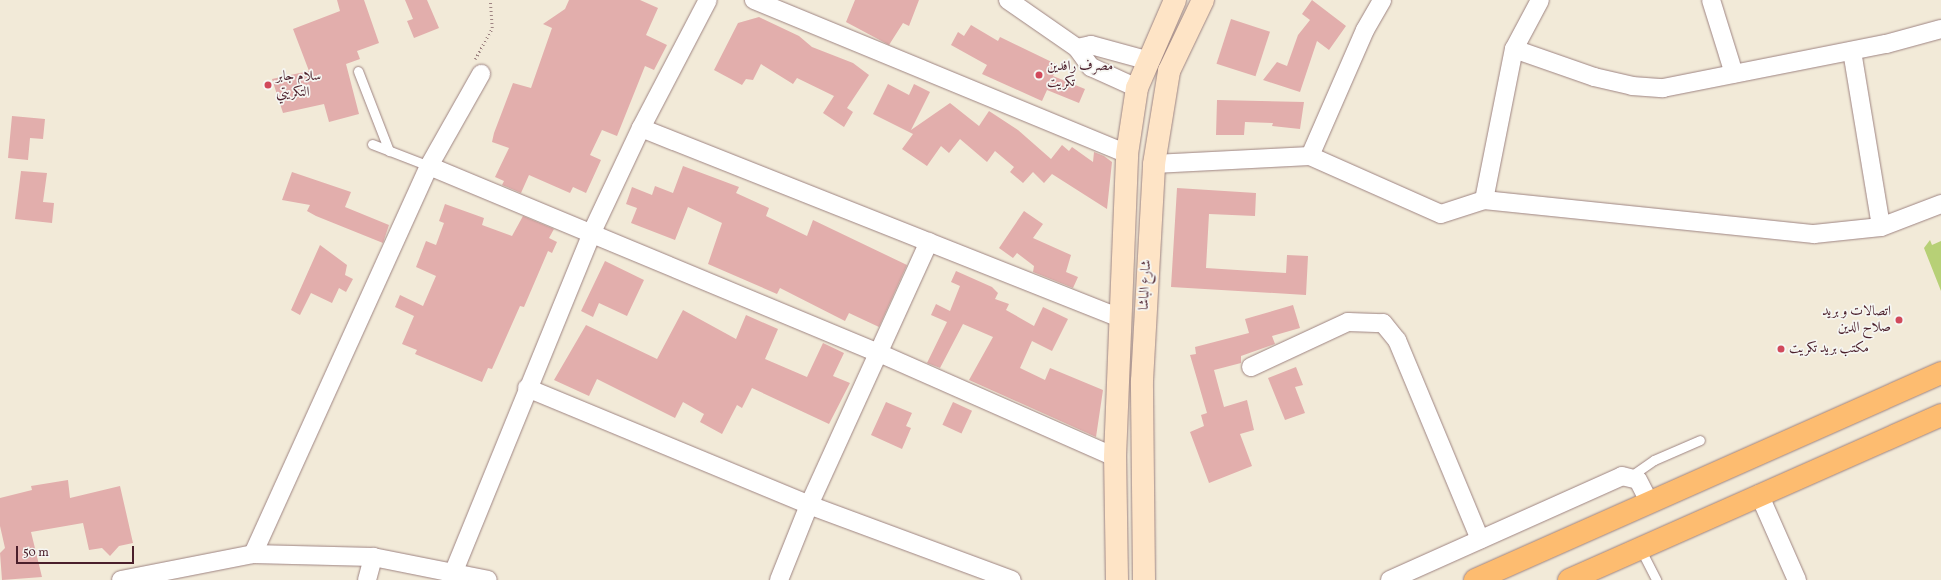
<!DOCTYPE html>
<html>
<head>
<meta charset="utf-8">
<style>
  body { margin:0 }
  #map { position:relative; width:1941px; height:580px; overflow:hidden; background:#f2ead8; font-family:Vollkorn,Amiri,serif }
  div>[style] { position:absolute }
  .green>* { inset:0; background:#b7d076 }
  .building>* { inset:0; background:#e2aeac; transform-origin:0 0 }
  .path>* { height:2.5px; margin-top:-1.25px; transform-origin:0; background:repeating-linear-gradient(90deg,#9e8482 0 1px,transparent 0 4px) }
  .roads { filter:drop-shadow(0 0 1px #9e8482) drop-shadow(0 0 1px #9e8482) }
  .lane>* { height:9px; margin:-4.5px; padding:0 4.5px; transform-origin:4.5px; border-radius:4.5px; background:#fff }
  .street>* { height:18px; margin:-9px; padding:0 9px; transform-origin:9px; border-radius:9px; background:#fff }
  .secondary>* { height:22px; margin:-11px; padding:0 11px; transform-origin:11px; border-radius:11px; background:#fee4c6 }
  .primary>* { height:22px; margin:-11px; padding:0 11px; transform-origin:11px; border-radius:11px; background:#fdbc70 }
  .dots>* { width:11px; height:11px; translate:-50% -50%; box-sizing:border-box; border:2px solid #f6f6f2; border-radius:50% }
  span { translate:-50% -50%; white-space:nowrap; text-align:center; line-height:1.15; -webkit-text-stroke:3.5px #f6f6f2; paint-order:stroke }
  .poi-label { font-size:14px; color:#4a1f2b }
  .left { translate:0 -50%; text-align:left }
  .right { translate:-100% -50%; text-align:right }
  .street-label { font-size:14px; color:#4a1f2b }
  .scale { position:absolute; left:16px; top:546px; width:118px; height:18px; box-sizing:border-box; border:2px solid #4a1f2b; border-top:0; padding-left:5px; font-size:12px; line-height:14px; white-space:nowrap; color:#4a1f2b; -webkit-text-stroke:3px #f6f6f2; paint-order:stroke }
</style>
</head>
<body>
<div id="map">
  <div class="green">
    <i style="clip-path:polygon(1930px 240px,1932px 245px,1941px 241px,1941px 291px,1924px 248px)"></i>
  </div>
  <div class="building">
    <i style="clip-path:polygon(337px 0,364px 0,379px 43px,357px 51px,360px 59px,346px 64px,359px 114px,329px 122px,324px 104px,283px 113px,272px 79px,309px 71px,293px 29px,340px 11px)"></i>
    <i style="clip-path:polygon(405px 0,427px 0,439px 28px,414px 38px,407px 21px,413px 19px)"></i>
    <i style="clip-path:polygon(569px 0,640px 0,658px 8px,646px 35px,667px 45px,654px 70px,645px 66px,617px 136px,602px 130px,590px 155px,601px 160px,586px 193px,573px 187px,570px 193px,529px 175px,521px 193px,502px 185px,504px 181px,495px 177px,509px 148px,492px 142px,494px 133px,513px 83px,531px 88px,552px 28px,543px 24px,565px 9px)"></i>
    <i style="clip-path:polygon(855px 0,919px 0,909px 26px,903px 23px,889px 45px,846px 22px)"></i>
    <i style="clip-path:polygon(1312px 0,1346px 26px,1329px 50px,1317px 41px,1300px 92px,1263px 80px,1277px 62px,1287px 66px,1298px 35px,1310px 20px,1302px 14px)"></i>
    <i style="clip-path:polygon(759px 17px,799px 36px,812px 47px,853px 63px,869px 75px,847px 108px,853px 112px,844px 127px,823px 113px,834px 96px,797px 78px,793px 84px,761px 64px,753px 80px,746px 79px,742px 85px,714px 70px,738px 23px)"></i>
    <i style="left:1231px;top:19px;width:41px;height:47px;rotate:18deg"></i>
    <i style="clip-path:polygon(971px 25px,998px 41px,1000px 37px,1058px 65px,1053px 76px,1085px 89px,1079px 103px,1047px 90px,1042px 101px,982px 74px,987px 65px,951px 45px,958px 32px,964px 36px)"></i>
    <i style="clip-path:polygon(888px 84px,909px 95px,914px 84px,930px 92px,911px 130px,950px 103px,979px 126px,989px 111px,1018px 130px,1051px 159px,1062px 145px,1069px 151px,1072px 147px,1093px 162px,1094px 152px,1104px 156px,1112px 162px,1107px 209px,1052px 174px,1044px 183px,1033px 172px,1023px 183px,1010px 172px,1014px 167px,995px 151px,987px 162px,960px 139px,949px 153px,941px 146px,927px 166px,902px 149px,913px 134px,873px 114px)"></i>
    <i style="clip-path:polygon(1217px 100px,1304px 102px,1300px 129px,1272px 126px,1273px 123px,1245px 122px,1244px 135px,1216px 135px)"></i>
    <i style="clip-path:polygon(12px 116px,45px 119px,43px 139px,30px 138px,28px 160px,8px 158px)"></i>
    <i style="clip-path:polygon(683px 166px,739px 187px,736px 193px,769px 208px,766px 216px,807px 236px,813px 220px,907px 265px,879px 327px,849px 313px,845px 321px,780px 288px,777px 294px,708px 264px,722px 223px,688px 207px,675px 240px,631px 223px,637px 208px,626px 204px,632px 187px,652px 195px,655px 186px,673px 193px)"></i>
    <i style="clip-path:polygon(21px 171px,47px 173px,43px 202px,54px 203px,52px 223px,15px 219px)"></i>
    <i style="clip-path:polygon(292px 172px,351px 192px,345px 207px,389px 225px,383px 243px,316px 216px,307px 211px,310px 205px,282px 200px)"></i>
    <i style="clip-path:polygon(1177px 188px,1256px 193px,1255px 216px,1209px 214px,1206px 268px,1286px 273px,1287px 255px,1308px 256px,1306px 295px,1171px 287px)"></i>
    <i style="clip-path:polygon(445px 204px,484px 218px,482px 225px,512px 236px,523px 216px,554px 229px,549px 238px,557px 242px,552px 253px,548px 251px,524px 307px,520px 306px,492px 369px,488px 368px,482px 382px,415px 354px,417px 350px,402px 344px,414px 316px,395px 307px,400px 295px,423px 306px,436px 276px,416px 267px,426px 241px,436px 245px,444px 223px,439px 221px)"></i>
    <i style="clip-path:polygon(1024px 211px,1043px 224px,1033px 238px,1071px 255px,1066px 272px,1078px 277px,1073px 288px,1033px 272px,1034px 266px,1017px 253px,1013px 258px,999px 248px)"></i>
    <i style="clip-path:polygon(320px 245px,347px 265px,345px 275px,353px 279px,346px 292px,339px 288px,332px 303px,311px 293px,300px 315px,291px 310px)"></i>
    <i style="clip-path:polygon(605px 261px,644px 280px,627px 316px,599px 303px,593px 317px,581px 311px)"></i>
    <i style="clip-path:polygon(956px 271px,992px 287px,998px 293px,995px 299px,1009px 304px,1006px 310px,1034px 326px,1043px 307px,1068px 319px,1052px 351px,1032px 341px,1020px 368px,1045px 380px,1050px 368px,1103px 390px,1096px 437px,969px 380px,993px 337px,963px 324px,940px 368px,927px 363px,947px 322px,931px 315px,936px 304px,950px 311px,960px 286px,951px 282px)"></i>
    <i style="clip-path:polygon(1293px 305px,1300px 328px,1272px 336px,1275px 344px,1241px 356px,1241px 363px,1214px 370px,1224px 407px,1247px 400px,1254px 430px,1240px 434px,1252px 466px,1209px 483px,1190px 432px,1204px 426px,1201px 415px,1207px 413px,1190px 355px,1196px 354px,1195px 347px,1249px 333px,1245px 319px)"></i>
    <i style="clip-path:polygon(683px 310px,736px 339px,746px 315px,778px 329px,765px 359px,807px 377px,823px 343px,844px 353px,833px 376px,850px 383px,829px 424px,752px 388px,742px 408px,737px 405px,722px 434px,700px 422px,704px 414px,683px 402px,675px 418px,597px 379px,589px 396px,554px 380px,586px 325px,657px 359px)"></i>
    <i style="clip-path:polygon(1296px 367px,1303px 385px,1295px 387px,1305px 413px,1285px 420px,1268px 378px)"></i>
    <i style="clip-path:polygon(886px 402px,912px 413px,906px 426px,911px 428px,902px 449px,871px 435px)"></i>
    <i style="left:953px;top:402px;width:21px;height:25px;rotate:25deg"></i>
    <i style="clip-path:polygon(68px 480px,70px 498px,120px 486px,133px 543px,119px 546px,110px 556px,102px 548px,89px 550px,83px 523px,31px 532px,42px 577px,2px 580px,0 553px,5px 548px,0 526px,0 498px,32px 490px,31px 486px)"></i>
  </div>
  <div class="path">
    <i style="left:475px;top:59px;width:35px;rotate:-61deg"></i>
    <i style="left:492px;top:28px;width:28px;rotate:-94deg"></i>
  </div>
  <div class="roads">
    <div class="lane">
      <i style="left:358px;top:71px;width:86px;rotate:68.8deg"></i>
      <i style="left:372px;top:144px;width:61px;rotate:21.1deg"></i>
      <i style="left:1631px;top:476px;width:28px;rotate:-35deg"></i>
      <i style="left:1654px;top:460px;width:50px;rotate:-23.5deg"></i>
      <i style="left:1640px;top:548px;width:36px;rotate:63deg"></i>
    </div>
    <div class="street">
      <i style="left:754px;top:0;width:404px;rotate:22.4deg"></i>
      <i style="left:1008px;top:0;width:84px;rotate:34.8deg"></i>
      <i style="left:1077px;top:48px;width:24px;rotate:54deg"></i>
      <i style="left:1091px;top:67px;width:51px;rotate:24.5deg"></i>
      <i style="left:1711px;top:0;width:77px;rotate:72.7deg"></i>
      <i style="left:1077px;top:48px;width:14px;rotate:-12deg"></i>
      <i style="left:1091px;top:45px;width:57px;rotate:15.3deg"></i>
      <i style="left:1514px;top:49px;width:85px;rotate:19.3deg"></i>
      <i style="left:1594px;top:77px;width:39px;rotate:13deg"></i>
      <i style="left:1632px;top:86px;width:31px;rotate:4deg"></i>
      <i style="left:1663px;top:88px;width:227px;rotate:-11.2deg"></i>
      <i style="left:1886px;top:44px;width:57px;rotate:-15.3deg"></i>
      <i style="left:1852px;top:51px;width:178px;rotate:80.6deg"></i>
      <i style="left:641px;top:128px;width:515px;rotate:21.64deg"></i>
      <i style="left:1310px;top:156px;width:137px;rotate:-66.4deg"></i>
      <i style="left:1365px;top:30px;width:34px;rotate:-60deg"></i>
      <i style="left:1154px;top:164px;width:156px;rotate:-2.9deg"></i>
      <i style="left:1310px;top:156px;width:143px;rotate:23.9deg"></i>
      <i style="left:1441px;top:214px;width:45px;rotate:-18deg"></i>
      <i style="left:1484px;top:200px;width:332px;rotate:5.9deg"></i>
      <i style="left:1814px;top:234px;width:67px;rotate:-6deg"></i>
      <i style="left:1881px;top:227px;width:64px;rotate:-21deg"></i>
      <i style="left:429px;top:166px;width:487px;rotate:22.6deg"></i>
      <i style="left:879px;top:353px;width:258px;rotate:23.8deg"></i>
      <i style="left:1484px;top:200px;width:154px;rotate:-78.8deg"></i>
      <i style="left:1514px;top:49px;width:55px;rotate:-62deg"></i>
      <i style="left:1251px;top:367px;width:107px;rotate:-24.9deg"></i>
      <i style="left:1348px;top:322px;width:35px;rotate:2deg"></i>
      <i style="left:1383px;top:323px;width:22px;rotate:51deg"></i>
      <i style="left:1397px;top:340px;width:216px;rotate:67.4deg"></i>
      <i style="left:527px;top:388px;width:305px;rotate:22.5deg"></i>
      <i style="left:809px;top:505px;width:216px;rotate:20.3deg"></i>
      <i style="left:1759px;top:494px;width:94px;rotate:66.2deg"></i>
      <i style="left:253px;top:554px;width:426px;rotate:-65.6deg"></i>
      <i style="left:429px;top:166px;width:106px;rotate:-60.5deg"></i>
      <i style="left:454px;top:571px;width:366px;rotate:-67.8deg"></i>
      <i style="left:592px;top:232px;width:115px;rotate:-64.8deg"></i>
      <i style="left:641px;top:128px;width:144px;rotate:-62.4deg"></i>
      <i style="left:121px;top:580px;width:135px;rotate:-11.1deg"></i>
      <i style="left:253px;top:554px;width:120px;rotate:1.4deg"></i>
      <i style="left:373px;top:557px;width:117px;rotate:11.3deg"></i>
      <i style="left:367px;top:580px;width:24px;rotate:-75deg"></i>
      <i style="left:779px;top:580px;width:81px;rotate:-68.2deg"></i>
      <i style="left:809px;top:505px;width:289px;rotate:-65.5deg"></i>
      <i style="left:1390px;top:580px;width:254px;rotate:-24.1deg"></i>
      <i style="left:1622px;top:476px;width:16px;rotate:14deg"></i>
      <i style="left:1638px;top:480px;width:25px;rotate:63deg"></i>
    </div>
    <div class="secondary">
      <i style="left:1117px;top:580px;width:123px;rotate:-90.9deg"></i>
      <i style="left:1115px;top:457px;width:303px;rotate:-87.7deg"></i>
      <i style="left:1127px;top:154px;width:67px;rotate:-81.4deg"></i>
      <i style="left:1137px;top:88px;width:96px;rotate:-66.6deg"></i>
      <i style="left:1144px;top:580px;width:199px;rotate:-90.6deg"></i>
      <i style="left:1142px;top:381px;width:217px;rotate:-86.8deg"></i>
      <i style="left:1154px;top:164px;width:94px;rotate:-80.8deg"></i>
      <i style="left:1169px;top:71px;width:79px;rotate:-64.4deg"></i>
    </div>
    <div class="primary">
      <i style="left:1475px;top:580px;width:510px;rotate:-23.95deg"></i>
      <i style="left:1569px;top:580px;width:407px;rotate:-23.9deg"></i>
    </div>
  </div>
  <div class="dots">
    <i style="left:1039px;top:75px;background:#d1495b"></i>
    <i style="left:268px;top:85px;background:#d1495b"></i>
    <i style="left:1899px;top:320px;background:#d1495b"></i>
    <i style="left:1781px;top:349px;background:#d1495b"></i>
  </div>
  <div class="poi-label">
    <span class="left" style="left:1047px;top:75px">مصرف رافدين<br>تكريت</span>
    <span class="left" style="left:276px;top:85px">سلام جابر<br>التكريتي</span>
    <span class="right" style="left:1891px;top:320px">اتصالات و بريد<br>صلاح الدين</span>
    <span class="left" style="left:1789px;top:349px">مكتب بريد تكريت</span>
  </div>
  <div class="street-label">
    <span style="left:1146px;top:285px;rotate:-87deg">شارع الباشا</span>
  </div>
  <div class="scale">50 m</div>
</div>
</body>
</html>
